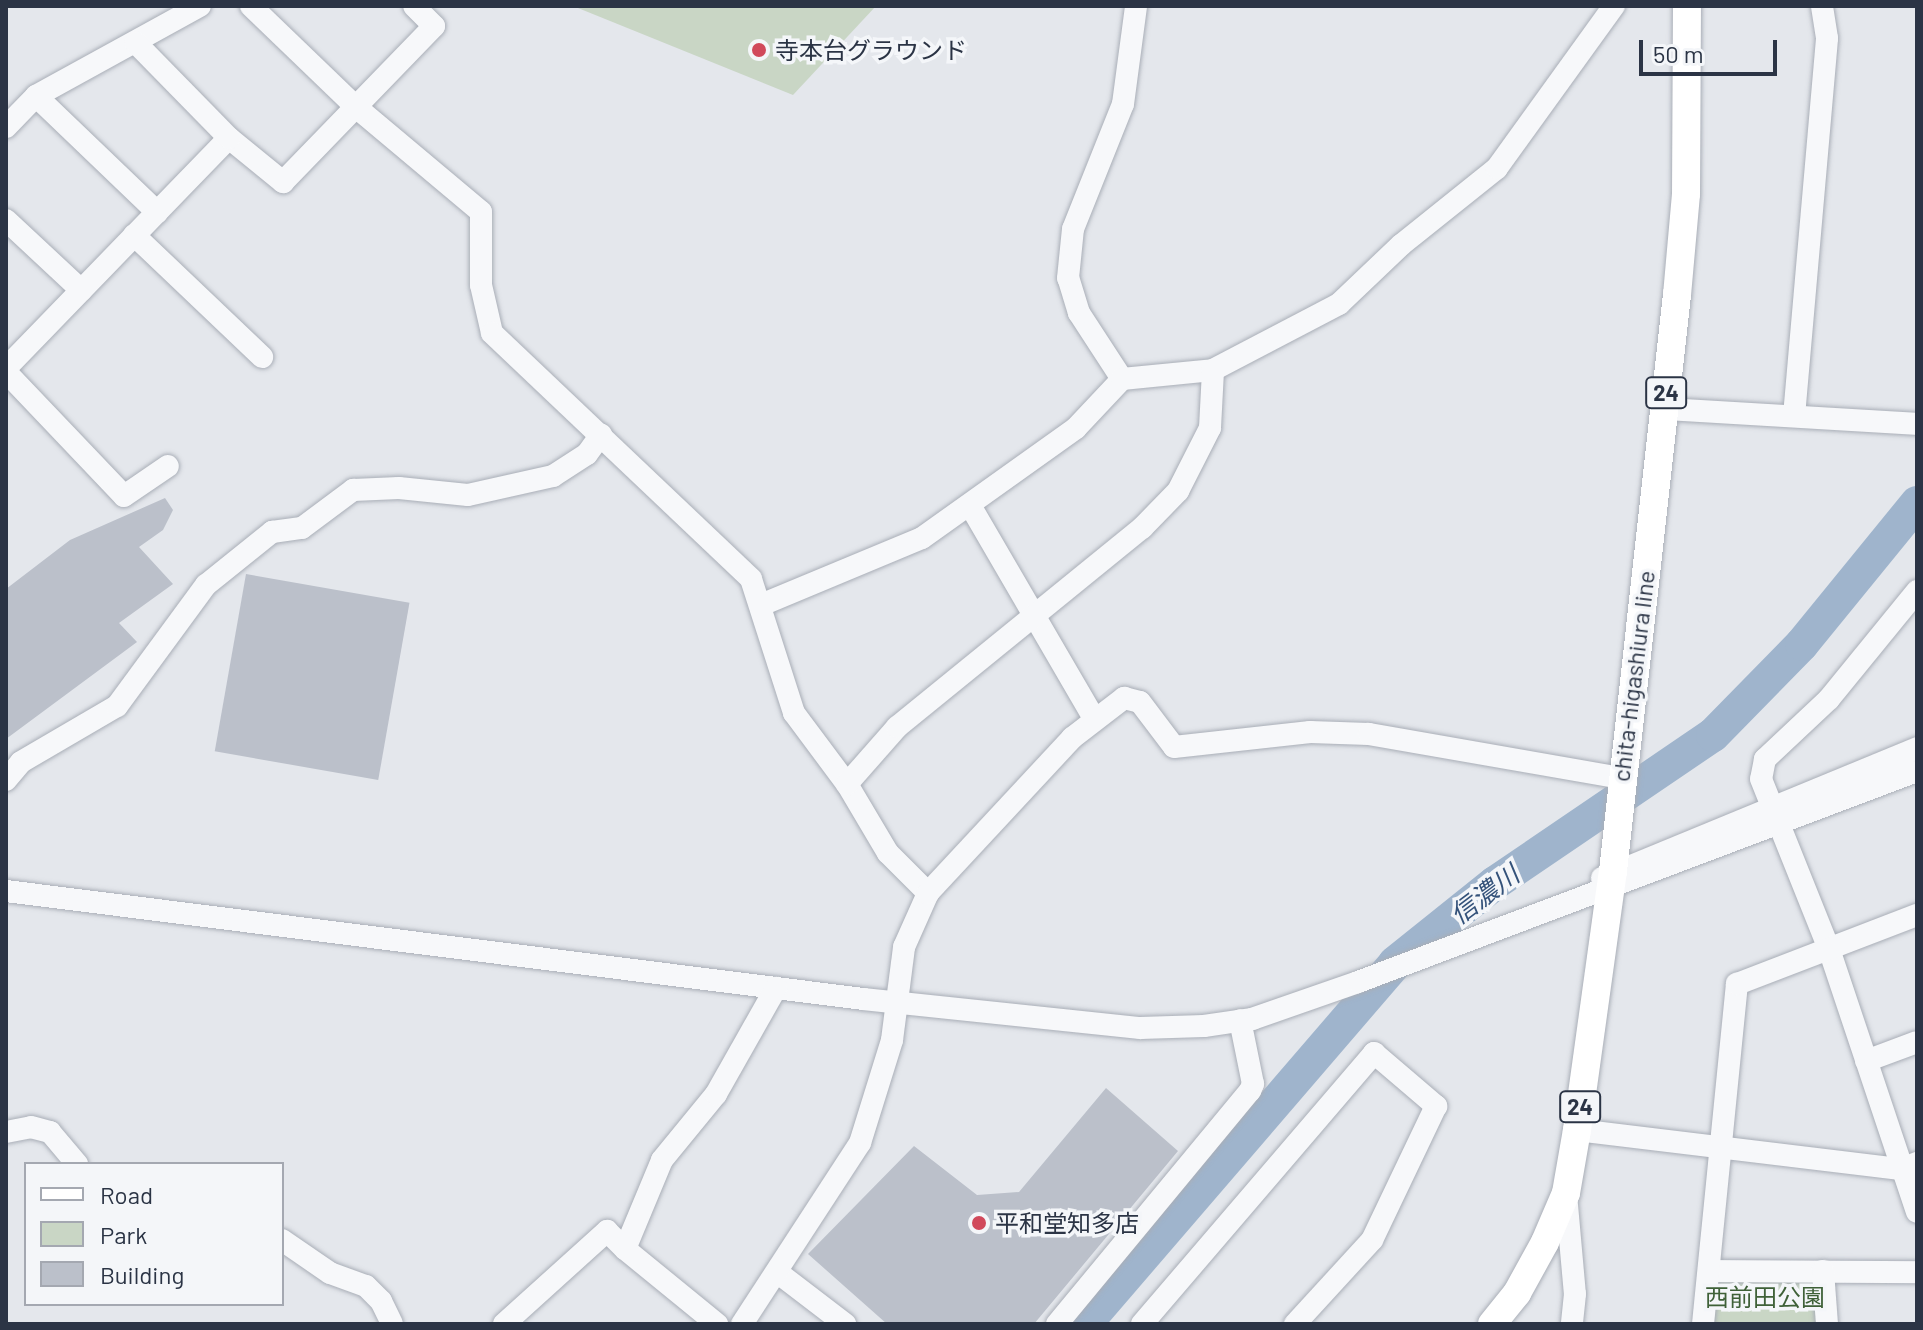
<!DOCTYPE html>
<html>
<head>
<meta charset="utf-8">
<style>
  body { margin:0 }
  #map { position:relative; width:1923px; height:1330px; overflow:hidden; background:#e4e7ec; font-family:Barlow,"Noto Sans JP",sans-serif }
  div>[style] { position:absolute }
  .green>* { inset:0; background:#c9d6c5; transform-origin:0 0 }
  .river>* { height:34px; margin:-17px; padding:0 17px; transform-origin:17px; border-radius:17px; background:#9fb4cc }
  .building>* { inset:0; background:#bbc0ca; transform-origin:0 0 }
  .roads { filter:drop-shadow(0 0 2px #a9aeb7) drop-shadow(0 0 2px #a9aeb7) }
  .minor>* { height:22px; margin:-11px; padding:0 11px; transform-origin:11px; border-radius:11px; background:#f7f8fa }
  .major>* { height:28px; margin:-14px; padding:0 14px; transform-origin:14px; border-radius:14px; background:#fff }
  .dots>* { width:22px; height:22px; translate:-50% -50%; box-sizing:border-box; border:4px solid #f4f6f9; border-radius:50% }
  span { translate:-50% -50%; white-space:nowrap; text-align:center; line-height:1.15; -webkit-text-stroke:7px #f4f6f9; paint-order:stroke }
  .shield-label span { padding:2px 6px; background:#f4f6f9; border:2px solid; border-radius:6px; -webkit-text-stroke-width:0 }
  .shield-label { font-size:22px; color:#2b3445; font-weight:700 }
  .poi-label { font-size:24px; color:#2b3445 }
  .left { translate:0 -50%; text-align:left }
  .street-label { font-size:24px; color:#2b3445 }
  .park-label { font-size:24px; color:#3f6138 }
  .water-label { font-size:26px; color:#34527a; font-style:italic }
  .frame { position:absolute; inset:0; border:8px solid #2b3445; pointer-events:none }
  .legend { position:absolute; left:24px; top:1162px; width:260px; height:144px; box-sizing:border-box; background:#f4f6f9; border:2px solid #a4a8b1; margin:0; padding:10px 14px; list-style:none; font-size:24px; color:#2b3445 }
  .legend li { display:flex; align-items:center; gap:16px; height:40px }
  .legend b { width:40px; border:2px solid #a4a8b1 }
  .scale { position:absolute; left:1639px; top:40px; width:138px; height:36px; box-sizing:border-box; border:4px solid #2b3445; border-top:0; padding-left:10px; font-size:24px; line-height:28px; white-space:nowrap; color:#2b3445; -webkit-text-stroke:6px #f4f6f9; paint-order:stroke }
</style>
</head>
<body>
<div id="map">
  <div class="green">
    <i style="clip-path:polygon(573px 6px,876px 6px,793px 95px)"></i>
    <i style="left:1710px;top:1271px;width:113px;height:53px"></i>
  </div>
  <div class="river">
    <i style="left:1085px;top:1324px;width:476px;rotate:-49.3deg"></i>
    <i style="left:1395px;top:963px;width:128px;rotate:-38.7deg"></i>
    <i style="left:1495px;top:883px;width:263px;rotate:-34.2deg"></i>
    <i style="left:1713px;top:735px;width:127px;rotate:-45.6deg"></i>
    <i style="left:1802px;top:644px;width:182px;rotate:-50.8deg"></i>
  </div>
  <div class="building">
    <i style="clip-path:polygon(165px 498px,173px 510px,163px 530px,139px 547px,173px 584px,119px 623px,137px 642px,6px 739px,6px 589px,70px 540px)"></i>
    <i style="left:246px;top:574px;width:166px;height:180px;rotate:10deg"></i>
    <i style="clip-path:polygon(1106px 1088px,1178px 1151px,1034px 1324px,887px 1324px,808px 1254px,914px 1146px,977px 1195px,1019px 1192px)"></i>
  </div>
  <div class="roads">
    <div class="minor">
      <i style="left:251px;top:6px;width:146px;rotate:43.9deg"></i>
      <i style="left:356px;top:107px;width:163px;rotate:40deg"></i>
      <i style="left:481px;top:212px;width:73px;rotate:90deg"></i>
      <i style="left:481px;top:285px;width:49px;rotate:77.1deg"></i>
      <i style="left:492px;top:333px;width:357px;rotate:43.5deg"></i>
      <i style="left:751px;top:579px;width:141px;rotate:72.2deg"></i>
      <i style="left:794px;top:713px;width:89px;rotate:53.3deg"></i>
      <i style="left:847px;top:784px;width:80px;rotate:59.3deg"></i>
      <i style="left:888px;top:853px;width:57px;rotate:45deg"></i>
      <i style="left:36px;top:96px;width:168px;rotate:43.8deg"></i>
      <i style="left:6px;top:127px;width:43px;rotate:-45.9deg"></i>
      <i style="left:36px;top:96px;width:187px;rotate:-28.8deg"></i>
      <i style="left:229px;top:138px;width:70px;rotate:39.2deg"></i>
      <i style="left:283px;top:182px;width:217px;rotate:-45.9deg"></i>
      <i style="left:434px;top:26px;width:28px;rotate:-135deg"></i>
      <i style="left:6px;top:220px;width:103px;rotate:43deg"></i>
      <i style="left:134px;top:235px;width:177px;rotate:43.6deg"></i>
      <i style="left:6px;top:368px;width:320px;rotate:-45.9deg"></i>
      <i style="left:229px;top:138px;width:133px;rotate:-134.4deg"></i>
      <i style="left:6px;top:372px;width:171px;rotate:46.4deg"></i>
      <i style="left:124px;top:496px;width:53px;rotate:-34.3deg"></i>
      <i style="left:1122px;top:379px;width:79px;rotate:-123.1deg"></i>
      <i style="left:1079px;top:313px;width:37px;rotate:-107deg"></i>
      <i style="left:1068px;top:278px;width:49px;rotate:-84.2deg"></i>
      <i style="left:1073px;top:229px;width:135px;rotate:-68.2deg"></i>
      <i style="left:1123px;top:104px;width:99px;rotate:-82.4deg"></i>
      <i style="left:1665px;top:409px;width:252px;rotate:3.4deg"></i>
      <i style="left:1794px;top:416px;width:379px;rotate:-85deg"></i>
      <i style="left:1827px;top:38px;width:32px;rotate:-99deg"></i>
      <i style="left:971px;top:507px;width:244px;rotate:59.8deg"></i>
      <i style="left:1917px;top:591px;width:139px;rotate:129.2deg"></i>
      <i style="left:1829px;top:699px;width:88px;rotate:136.8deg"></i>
      <i style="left:1765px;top:759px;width:20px;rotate:101deg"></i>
      <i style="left:1761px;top:779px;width:183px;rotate:68.2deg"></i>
      <i style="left:1829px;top:949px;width:277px;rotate:71.5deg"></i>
      <i style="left:761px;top:605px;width:174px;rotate:-22.6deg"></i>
      <i style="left:922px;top:538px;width:189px;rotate:-35.5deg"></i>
      <i style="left:1076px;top:428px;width:67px;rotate:-46.8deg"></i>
      <i style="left:1122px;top:379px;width:91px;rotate:-5.6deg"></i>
      <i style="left:1213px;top:370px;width:142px;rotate:-27.6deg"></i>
      <i style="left:1339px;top:304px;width:86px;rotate:-43.6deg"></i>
      <i style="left:1401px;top:245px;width:123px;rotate:-38.7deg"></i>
      <i style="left:1497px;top:168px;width:200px;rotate:-54.2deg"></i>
      <i style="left:6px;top:780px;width:23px;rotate:-50deg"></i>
      <i style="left:21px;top:762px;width:111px;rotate:-30.3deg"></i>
      <i style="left:117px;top:706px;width:150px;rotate:-53.7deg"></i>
      <i style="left:206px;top:585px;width:85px;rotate:-38.8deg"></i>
      <i style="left:272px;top:532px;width:30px;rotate:-8deg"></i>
      <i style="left:302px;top:528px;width:64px;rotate:-36.7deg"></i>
      <i style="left:353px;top:490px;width:46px;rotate:-2.5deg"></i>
      <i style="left:399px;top:488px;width:69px;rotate:5.8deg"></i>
      <i style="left:468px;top:495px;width:87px;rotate:-12.6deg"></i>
      <i style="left:553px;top:476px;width:40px;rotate:-32.9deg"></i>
      <i style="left:587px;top:454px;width:24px;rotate:-54deg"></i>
      <i style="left:847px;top:784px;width:76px;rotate:-48.7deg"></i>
      <i style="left:897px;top:727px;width:316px;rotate:-39.1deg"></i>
      <i style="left:1142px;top:528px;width:52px;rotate:-45.8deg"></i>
      <i style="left:1178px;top:491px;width:71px;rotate:-63.1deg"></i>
      <i style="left:1210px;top:428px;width:58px;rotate:-87deg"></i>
      <i style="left:1602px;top:878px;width:341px;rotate:-22.4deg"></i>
      <i style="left:6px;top:891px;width:864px;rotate:7.18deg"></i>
      <i style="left:863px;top:999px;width:279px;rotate:6deg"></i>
      <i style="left:1140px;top:1028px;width:64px;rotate:-1.8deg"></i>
      <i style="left:1204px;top:1026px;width:49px;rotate:-8.3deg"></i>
      <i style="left:1252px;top:1019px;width:112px;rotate:-19.2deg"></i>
      <i style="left:1358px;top:982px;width:597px;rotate:-20.68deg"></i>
      <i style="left:1866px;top:1061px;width:54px;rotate:-20.4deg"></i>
      <i style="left:1577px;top:1130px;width:326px;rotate:6.9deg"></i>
      <i style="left:1901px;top:1169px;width:17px;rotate:-21deg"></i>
      <i style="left:6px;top:1132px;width:25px;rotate:-11deg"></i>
      <i style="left:31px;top:1127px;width:20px;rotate:15deg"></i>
      <i style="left:50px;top:1132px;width:42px;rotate:49.8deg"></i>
      <i style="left:1566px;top:1194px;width:100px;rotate:84.9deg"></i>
      <i style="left:1575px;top:1294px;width:30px;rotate:96deg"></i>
      <i style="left:282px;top:1240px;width:58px;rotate:34.5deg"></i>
      <i style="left:330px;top:1273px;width:38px;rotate:20deg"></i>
      <i style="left:366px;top:1286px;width:21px;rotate:45deg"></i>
      <i style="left:381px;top:1301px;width:25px;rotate:64deg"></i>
      <i style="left:625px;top:1249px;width:119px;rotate:39.2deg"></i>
      <i style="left:1710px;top:1271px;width:207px;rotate:0.3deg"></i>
      <i style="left:1823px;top:1271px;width:53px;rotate:85.7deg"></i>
      <i style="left:777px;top:1272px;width:86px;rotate:37.4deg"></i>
      <i style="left:504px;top:1324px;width:139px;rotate:-42.1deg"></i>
      <i style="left:607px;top:1231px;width:25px;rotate:45deg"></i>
      <i style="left:625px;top:1249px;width:96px;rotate:-67.4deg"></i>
      <i style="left:662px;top:1160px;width:85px;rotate:-50.7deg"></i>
      <i style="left:716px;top:1094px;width:122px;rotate:-60.5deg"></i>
      <i style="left:742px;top:1324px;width:216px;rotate:-56.9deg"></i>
      <i style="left:860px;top:1143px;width:108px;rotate:-72.7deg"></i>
      <i style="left:892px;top:1040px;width:94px;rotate:-82.6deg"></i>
      <i style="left:904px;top:947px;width:59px;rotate:-66deg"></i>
      <i style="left:928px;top:893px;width:212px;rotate:-47.1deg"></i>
      <i style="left:1072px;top:738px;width:66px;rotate:-37.6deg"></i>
      <i style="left:1124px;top:698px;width:16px;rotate:14deg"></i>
      <i style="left:1140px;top:702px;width:56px;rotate:52.9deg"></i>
      <i style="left:1174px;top:747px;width:137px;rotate:-6.3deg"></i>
      <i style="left:1310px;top:732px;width:59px;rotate:1.9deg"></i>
      <i style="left:1369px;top:734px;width:255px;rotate:9.9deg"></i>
      <i style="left:1057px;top:1324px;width:303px;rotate:-50.4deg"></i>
      <i style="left:1250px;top:1091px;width:8px;rotate:-67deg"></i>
      <i style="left:1253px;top:1084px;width:65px;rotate:-101.5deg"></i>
      <i style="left:1142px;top:1324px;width:357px;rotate:-49.4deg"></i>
      <i style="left:1374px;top:1053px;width:82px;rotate:40.5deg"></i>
      <i style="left:1436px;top:1106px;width:148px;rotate:115.5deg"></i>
      <i style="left:1372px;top:1240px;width:114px;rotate:132.5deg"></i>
      <i style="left:1703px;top:1324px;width:342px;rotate:-84.3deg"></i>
      <i style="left:1737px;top:984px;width:193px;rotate:-21deg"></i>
    </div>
    <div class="major">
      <i style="left:1492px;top:1324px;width:40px;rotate:-51deg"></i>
      <i style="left:1517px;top:1293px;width:58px;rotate:-61.2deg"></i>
      <i style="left:1545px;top:1242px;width:53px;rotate:-66.8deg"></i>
      <i style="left:1566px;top:1193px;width:64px;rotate:-80.1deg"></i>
      <i style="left:1577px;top:1130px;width:261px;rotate:-82.1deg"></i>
      <i style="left:1613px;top:871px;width:580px;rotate:-83.66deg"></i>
      <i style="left:1677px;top:295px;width:101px;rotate:-84.9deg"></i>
      <i style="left:1686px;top:194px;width:188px;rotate:-89.7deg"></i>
    </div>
  </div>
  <div class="dots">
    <i style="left:759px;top:50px;background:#d1495b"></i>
    <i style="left:979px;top:1223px;background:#d1495b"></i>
  </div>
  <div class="shield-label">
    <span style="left:1666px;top:393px">24</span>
    <span style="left:1580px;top:1107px">24</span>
  </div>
  <div class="poi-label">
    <span class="left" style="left:775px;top:50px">寺本台グラウンド</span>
    <span class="left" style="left:995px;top:1223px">平和堂知多店</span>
  </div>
  <div class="street-label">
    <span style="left:1633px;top:676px;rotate:-83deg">chita-higashiura line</span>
  </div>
  <div class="park-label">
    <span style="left:1765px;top:1297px">西前田公園</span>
  </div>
  <div class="water-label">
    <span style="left:1484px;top:894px;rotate:-37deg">信濃川</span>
  </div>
  <div class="frame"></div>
  <ul class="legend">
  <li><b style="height:10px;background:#fff"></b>Road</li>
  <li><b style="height:22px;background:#c9d6c5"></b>Park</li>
  <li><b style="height:22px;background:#bbc0ca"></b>Building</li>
  </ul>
  <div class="scale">50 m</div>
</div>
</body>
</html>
